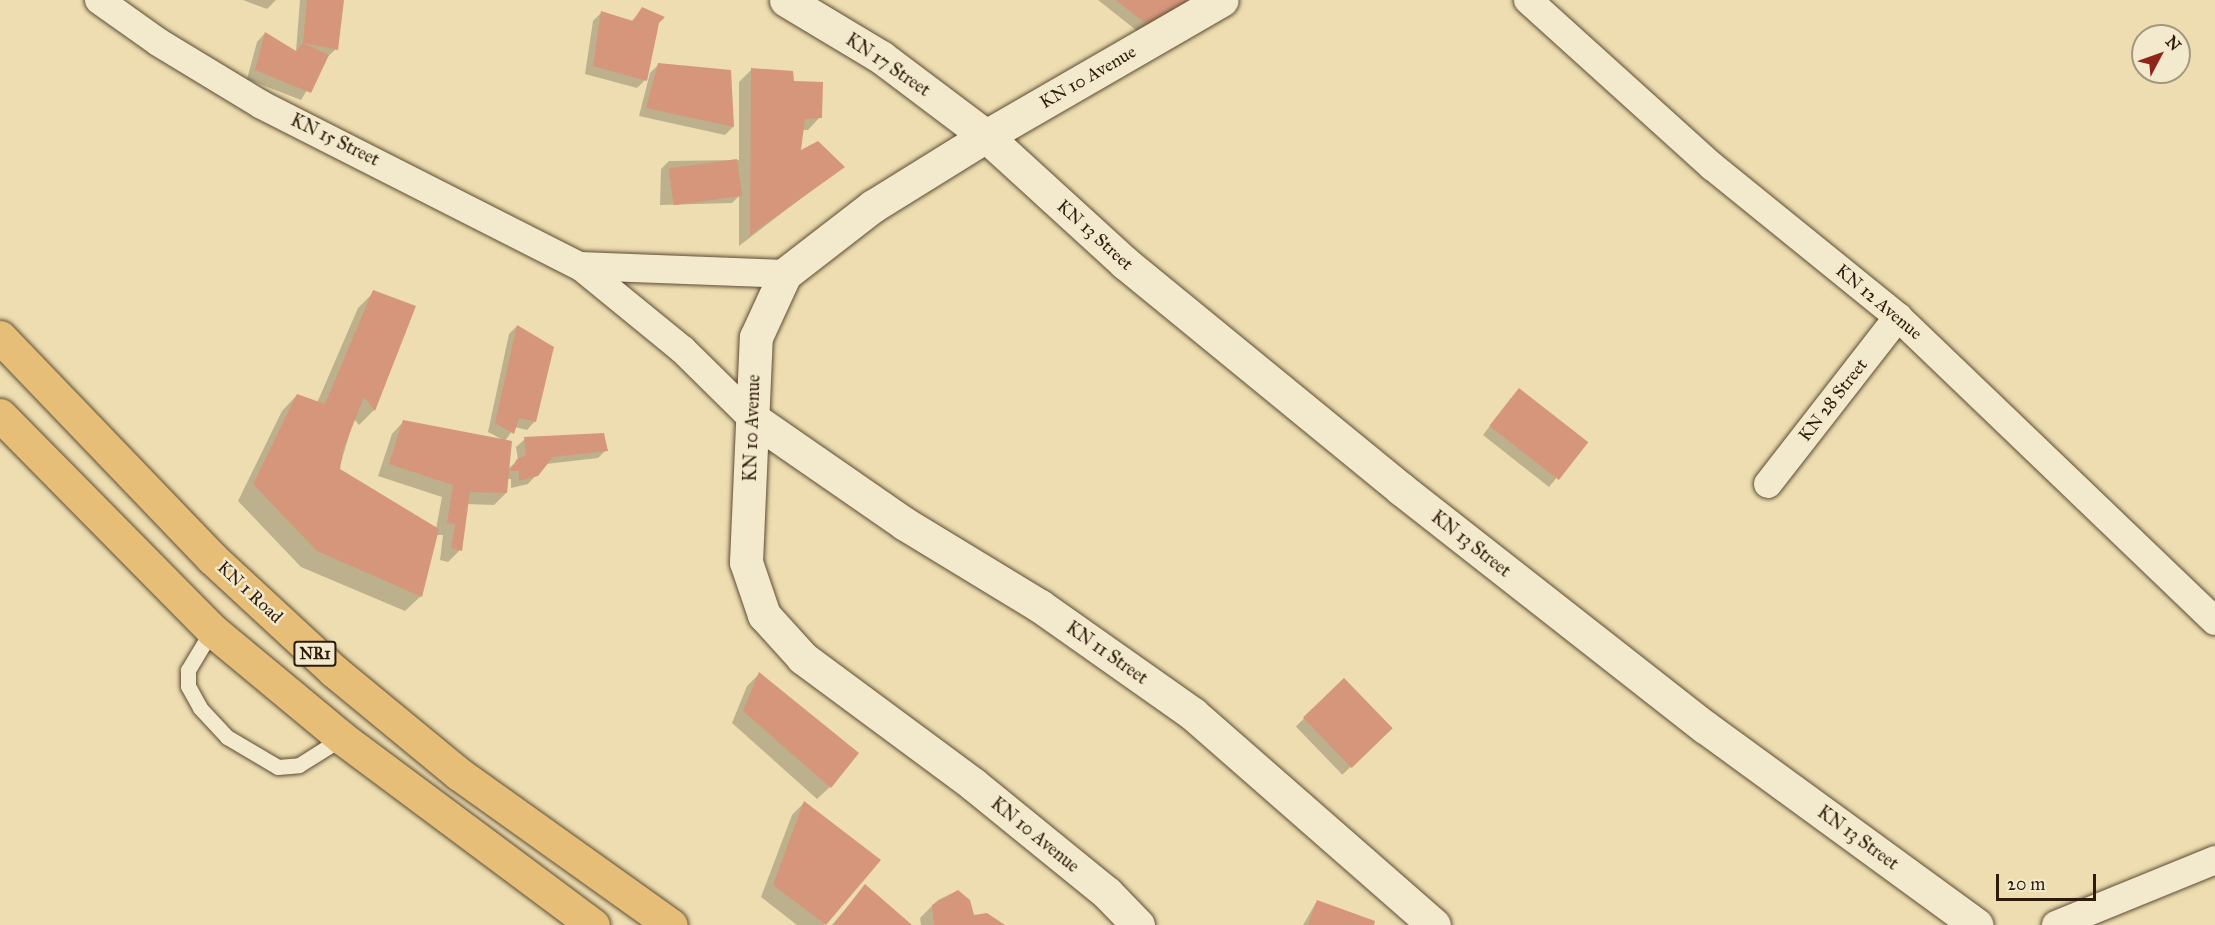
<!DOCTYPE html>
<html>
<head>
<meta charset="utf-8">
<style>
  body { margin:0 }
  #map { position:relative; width:2215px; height:925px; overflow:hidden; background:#edddb0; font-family:"IM FELL Great Primer",serif }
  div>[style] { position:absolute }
  .shadow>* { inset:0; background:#0003; transform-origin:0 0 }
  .building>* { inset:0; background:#d5967c; transform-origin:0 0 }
  .roads { filter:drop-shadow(0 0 2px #5d4c34) drop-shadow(0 0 2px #5d4c34) }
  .lane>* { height:15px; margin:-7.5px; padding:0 7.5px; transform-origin:7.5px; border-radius:7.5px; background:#f3e9cc }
  .street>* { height:28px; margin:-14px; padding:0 14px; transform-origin:14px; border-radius:14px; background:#f3e9cc }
  .secondary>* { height:33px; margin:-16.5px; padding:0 16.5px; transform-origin:16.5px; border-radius:16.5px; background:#f3e9cc }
  .highway>* { height:33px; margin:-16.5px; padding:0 16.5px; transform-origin:16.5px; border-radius:16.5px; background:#e6be78 }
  span { translate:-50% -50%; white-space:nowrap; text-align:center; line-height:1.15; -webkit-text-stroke:5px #f3e9cc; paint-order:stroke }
  .shield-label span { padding:2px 4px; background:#f3e9cc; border:2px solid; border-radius:4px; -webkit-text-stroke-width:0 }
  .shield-label { font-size:16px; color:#2d1b0b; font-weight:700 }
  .street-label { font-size:18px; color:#2d1b0b }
  .north { position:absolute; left:2131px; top:24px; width:60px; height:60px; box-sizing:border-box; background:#f3e9cc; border:2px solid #a4977f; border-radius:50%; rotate:49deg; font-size:16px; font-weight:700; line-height:24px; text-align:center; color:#2d1b0b }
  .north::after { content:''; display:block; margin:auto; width:21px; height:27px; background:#8f2418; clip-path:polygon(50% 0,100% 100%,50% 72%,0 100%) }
  .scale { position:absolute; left:1996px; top:874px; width:100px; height:27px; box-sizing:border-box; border:3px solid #2d1b0b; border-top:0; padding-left:8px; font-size:18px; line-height:21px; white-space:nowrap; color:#2d1b0b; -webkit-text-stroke:4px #f3e9cc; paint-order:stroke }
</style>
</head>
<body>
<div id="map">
  <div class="shadow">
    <i style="clip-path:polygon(243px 0,276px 0,267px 9px)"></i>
    <i style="clip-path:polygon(300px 0,343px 0,336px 49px,327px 57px,301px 100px,247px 79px,257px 42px,265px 33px,296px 52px)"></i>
    <i style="clip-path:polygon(1098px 0,1187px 0,1141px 34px)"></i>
    <i style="clip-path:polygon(642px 9px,657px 23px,645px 80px,637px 88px,585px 74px,593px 21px,601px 13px,631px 22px)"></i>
    <i style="clip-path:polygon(658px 65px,729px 71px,733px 127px,725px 135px,639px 116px,650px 73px)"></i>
    <i style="clip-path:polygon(751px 70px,793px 83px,820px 117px,808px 130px,802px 130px,799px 153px,842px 167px,739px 246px,739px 196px,732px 203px,660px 205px,661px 169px,669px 161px,739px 160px,739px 82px)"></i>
    <i style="clip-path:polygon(374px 292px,414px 307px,374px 410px,359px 425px,354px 419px,339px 469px,436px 529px,442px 497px,378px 476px,392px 434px,404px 421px,503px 440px,488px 432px,509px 334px,517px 326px,535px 421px,527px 430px,515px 427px,505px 441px,508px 469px,518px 460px,516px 447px,525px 439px,606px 450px,598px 458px,546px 464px,528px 484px,511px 488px,511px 479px,507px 479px,506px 493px,494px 505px,466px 504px,460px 550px,448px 562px,440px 560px,443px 535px,436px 535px,421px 596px,405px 611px,301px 567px,238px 501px,282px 411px,297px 395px,317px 403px,358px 308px)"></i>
    <i style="clip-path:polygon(1511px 398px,1586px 442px,1549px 487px,1483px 435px)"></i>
    <i style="clip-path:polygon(759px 674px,830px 787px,817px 799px,732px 723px,747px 686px)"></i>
    <i style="left:1344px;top:680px;width:67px;height:67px;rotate:46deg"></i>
    <i style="clip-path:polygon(804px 803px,879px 860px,824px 925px,797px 925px,761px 897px,792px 815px)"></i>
    <i style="clip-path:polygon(865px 886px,910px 925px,832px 925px)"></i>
    <i style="clip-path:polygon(957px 891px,973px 917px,1002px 925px,921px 925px,920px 918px,938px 900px)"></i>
    <i style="clip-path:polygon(1317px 901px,1372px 925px,1303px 925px)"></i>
  </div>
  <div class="building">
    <i style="clip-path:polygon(307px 0,344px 0,338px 50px,303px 43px)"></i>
    <i style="clip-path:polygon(1116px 0,1189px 0,1150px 27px)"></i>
    <i style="clip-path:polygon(642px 7px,665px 17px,659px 23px,647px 81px,593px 66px,601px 11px,633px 21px)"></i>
    <i style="clip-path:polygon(265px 32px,296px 51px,303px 43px,329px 55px,311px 93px,255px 70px)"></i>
    <i style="clip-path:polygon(658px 63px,731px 70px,734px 127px,646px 108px)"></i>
    <i style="clip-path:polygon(751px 68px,793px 71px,794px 81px,823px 82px,822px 118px,805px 119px,801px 150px,818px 141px,845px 167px,750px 235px)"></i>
    <i style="left:737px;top:159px;width:37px;height:69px;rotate:82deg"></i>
    <i style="clip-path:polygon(373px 290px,416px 306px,375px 411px,364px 397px,343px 450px,340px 469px,439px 529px,422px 597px,317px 551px,253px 484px,297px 394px,325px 404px)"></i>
    <i style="clip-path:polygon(517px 325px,554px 347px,536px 422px,519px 418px,514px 434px,495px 423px)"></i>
    <i style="left:1519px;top:388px;width:88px;height:48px;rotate:38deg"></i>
    <i style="clip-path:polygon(403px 420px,512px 441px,507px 493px,470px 492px,462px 551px,451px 548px,455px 524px,447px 523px,453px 485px,389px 464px)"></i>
    <i style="clip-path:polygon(604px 433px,608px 451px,553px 457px,538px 476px,519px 481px,519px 471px,510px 471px,517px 459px,526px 455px,524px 437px)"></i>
    <i style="clip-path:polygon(759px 672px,859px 753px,831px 788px,743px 711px)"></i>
    <i style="left:1344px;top:678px;width:70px;height:57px;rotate:46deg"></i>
    <i style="clip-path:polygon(804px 801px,881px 860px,826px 925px,773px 885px)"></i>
    <i style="clip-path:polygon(865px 884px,912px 925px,833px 925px)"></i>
    <i style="clip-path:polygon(958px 890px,970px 900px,974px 915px,987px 913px,1005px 925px,934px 925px,932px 905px)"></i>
    <i style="clip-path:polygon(1317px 900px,1375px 921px,1374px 925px,1308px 925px)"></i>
  </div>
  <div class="roads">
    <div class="lane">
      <i style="left:212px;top:630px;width:47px;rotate:121deg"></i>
      <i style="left:188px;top:670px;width:16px;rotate:90deg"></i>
      <i style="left:188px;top:686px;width:25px;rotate:61deg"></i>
      <i style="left:200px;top:708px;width:40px;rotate:47deg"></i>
      <i style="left:227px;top:737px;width:59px;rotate:30.5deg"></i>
      <i style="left:278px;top:767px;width:21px;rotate:-5deg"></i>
      <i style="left:299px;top:765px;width:51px;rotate:-32.1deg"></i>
    </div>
    <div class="street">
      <i style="left:99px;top:0;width:72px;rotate:35.4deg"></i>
      <i style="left:158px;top:42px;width:122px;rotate:31.2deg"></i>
      <i style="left:262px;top:105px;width:356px;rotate:26.9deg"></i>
      <i style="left:580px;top:266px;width:133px;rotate:39.2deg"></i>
      <i style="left:683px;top:350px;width:97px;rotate:44.6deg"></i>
      <i style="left:1528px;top:0;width:249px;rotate:42.1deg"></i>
      <i style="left:1713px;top:167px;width:238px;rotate:39deg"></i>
      <i style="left:1898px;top:317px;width:439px;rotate:43.8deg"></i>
      <i style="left:580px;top:266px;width:205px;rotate:2.2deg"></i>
      <i style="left:1768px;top:484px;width:212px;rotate:-52.1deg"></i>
      <i style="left:2056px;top:925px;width:172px;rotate:-22.2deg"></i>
    </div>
    <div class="secondary">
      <i style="left:786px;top:0;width:111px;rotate:31deg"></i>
      <i style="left:881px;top:57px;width:131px;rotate:37deg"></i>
      <i style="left:986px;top:136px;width:188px;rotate:42.4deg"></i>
      <i style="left:1125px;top:263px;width:357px;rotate:39.3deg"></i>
      <i style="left:1401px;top:489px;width:386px;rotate:38.1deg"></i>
      <i style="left:1705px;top:727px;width:336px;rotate:36.1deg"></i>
      <i style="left:752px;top:418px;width:186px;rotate:34.7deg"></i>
      <i style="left:905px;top:524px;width:158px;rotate:31.3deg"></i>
      <i style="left:1040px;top:606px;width:187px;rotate:35.2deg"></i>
      <i style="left:1193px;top:714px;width:320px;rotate:41.2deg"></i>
      <i style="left:1138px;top:925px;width:45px;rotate:-134.1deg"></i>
      <i style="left:1107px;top:893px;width:173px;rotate:-140.9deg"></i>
      <i style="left:973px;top:784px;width:212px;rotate:-143.5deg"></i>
      <i style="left:803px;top:658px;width:58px;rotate:-132.2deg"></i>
      <i style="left:764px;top:615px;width:56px;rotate:-108.8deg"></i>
      <i style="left:746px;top:562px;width:225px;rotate:-87.5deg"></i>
      <i style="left:756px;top:337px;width:69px;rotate:-65.3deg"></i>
      <i style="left:785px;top:274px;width:111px;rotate:-37.7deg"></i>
      <i style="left:873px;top:206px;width:133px;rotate:-31.8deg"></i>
      <i style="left:986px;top:136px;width:272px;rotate:-30deg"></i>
    </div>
    <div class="highway">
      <i style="left:0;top:337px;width:306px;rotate:46.2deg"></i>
      <i style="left:212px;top:558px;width:166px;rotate:42.8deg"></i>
      <i style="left:334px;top:671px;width:162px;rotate:39.5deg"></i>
      <i style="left:459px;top:774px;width:260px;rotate:35.5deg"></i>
      <i style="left:0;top:415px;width:302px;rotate:45.4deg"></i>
      <i style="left:212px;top:630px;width:169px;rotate:39.7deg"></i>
      <i style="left:342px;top:738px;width:313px;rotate:36.7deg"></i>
    </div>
  </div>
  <div class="shield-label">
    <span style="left:315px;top:654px">NR1</span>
  </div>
  <div class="street-label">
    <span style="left:888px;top:65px;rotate:34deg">KN 17 Street</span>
    <span style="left:1088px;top:77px;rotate:-30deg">KN 10 Avenue</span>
    <span style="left:335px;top:140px;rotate:26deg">KN 15 Street</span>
    <span style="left:1095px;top:235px;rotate:42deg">KN 13 Street</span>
    <span style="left:1879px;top:302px;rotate:40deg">KN 12 Avenue</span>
    <span style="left:1833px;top:400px;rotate:-52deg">KN 28 Street</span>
    <span style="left:752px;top:428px;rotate:-88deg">KN 10 Avenue</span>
    <span style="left:1471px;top:544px;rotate:38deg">KN 13 Street</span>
    <span style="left:250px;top:592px;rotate:43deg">KN 1 Road</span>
    <span style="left:1107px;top:653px;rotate:35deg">KN 11 Street</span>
    <span style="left:1035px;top:835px;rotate:39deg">KN 10 Avenue</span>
    <span style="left:1858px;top:838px;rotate:36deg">KN 13 Street</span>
  </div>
  <div class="north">N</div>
  <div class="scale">20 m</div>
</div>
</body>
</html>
